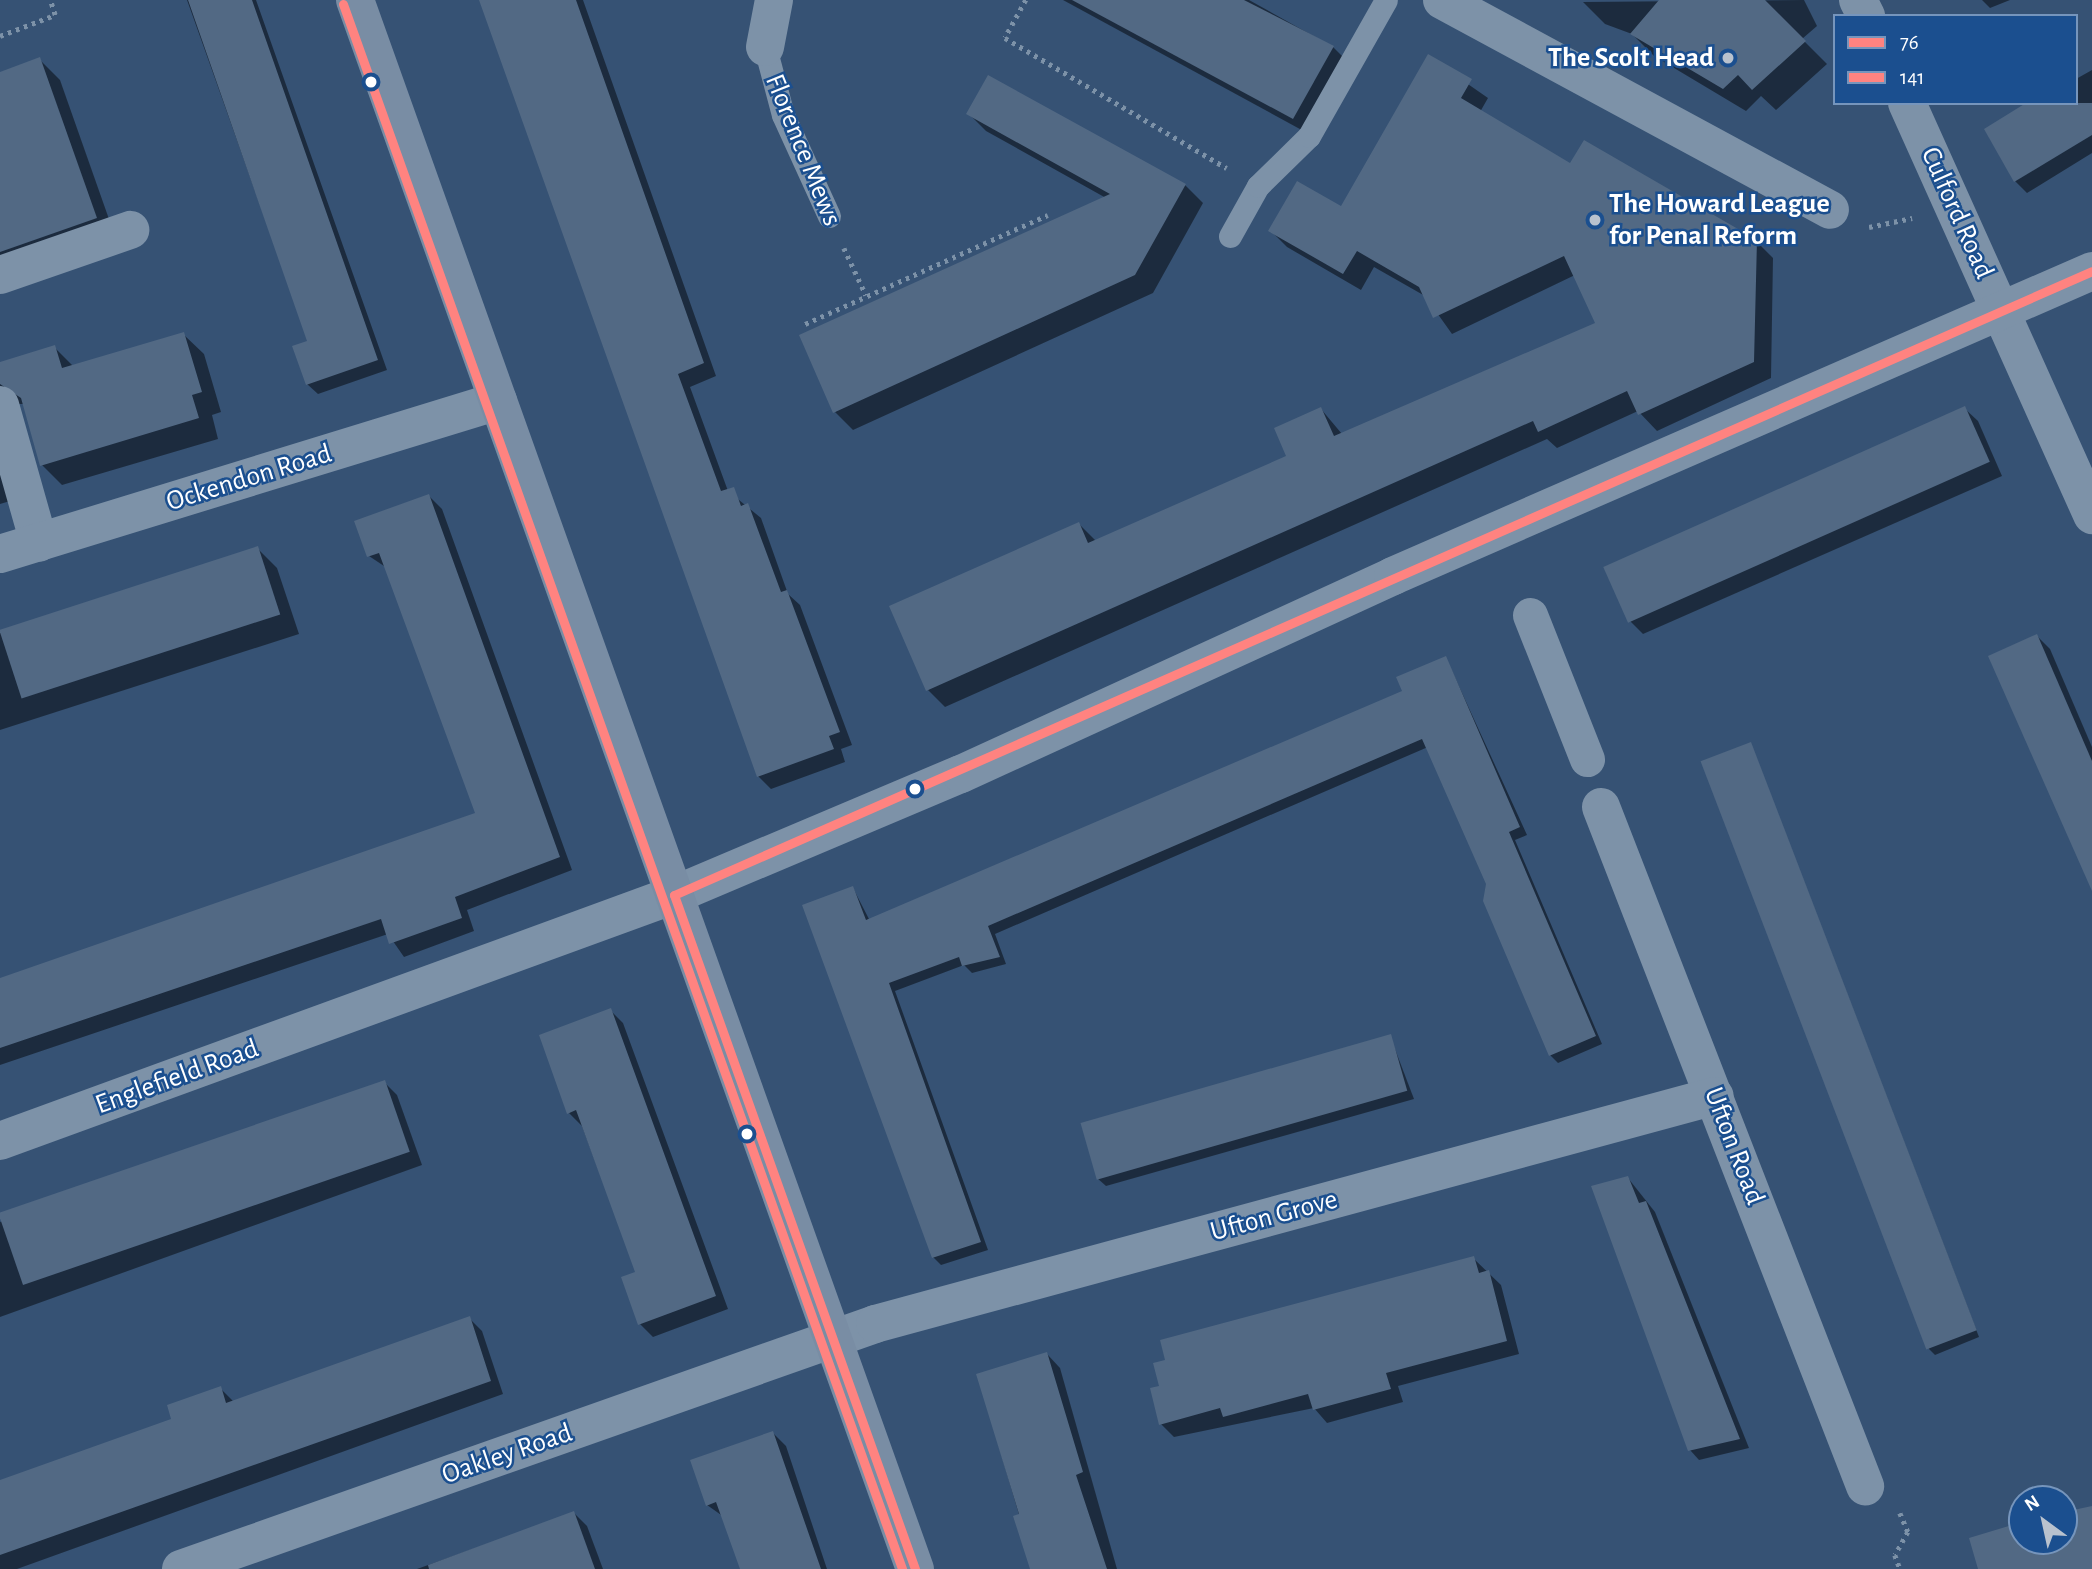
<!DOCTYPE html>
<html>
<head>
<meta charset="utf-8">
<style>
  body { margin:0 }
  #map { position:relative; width:2092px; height:1569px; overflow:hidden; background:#365274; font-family:"Alegreya Sans",sans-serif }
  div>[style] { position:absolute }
  .shadow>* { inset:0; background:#0007 }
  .building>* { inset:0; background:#526984; transform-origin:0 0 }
  .path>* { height:4.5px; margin-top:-2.25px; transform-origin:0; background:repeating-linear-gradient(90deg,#7d92a8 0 3.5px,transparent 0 8.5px) }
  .service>* { height:23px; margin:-11.5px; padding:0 11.5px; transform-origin:11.5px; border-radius:11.5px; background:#7d92a8 }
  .pedestrian>* { height:35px; margin:-17.5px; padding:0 17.5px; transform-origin:17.5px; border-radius:17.5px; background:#7d92a8 }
  .minor>* { height:38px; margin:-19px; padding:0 19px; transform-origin:19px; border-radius:19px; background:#7d92a8 }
  .tertiary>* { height:38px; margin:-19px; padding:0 19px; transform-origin:19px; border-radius:19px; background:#7d92a8 }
  .secondary>* { height:38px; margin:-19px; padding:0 19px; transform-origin:19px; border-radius:19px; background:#798da4 }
  .bus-1>* { height:9px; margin:-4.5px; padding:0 4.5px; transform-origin:4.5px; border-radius:4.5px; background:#ff8380 }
  .bus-2>* { height:9px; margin:-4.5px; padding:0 4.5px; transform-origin:4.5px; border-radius:4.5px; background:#ff8380 }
  .dots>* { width:19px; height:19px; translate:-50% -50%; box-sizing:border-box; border:4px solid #1b4f8f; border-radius:50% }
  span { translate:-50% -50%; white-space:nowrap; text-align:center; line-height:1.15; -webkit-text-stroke:5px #1b4f8f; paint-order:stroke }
  .poi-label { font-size:28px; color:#fff; font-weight:700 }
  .right { translate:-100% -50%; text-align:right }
  .left { translate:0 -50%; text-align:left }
  .street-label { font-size:28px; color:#fff }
  .legend { position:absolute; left:1833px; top:14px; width:245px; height:91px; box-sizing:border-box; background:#1b4f8f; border:2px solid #7695bc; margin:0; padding:9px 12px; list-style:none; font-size:21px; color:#fff }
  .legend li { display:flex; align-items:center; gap:14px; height:35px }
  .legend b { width:35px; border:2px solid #7695bc }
  .north { position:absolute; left:2008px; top:1485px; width:70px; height:70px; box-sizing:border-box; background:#1b4f8f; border:2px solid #7695bc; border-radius:50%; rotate:327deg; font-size:19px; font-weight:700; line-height:28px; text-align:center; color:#fff }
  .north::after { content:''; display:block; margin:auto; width:24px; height:32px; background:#b9c2ce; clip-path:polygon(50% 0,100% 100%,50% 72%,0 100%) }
</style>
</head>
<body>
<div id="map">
  <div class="shadow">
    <i style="clip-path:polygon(187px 0,256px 0,387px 370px,318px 394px,307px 384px,309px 342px)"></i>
    <i style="clip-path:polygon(481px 0,583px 0,716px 376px,690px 387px,728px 491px,761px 518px,788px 594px,800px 605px,852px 745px,841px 749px,845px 762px,771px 789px,758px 776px)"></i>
    <i style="clip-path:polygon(1063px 0,1249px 0,1333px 47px,1349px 63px,1309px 134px)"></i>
    <i style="clip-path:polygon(1804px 0,1817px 26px,1802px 39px,1827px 64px,1776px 110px,1761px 96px,1746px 111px,1654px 56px,1632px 34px,1605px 24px,1583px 2px)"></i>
    <i style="clip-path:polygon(1982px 0,2010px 0,1990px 8px)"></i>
    <i style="clip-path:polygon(1429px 57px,1488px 98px,1480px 112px,1571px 166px,1756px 241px,1773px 258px,1771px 378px,1657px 431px,1638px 411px,1557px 448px,1547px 439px,945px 707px,928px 690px,1079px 524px,1096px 541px,1289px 457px,1321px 409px,1342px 434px,1598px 323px,1575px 275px,1452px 334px,1425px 296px,1374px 267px,1361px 290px,1287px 247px,1271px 231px,1342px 209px)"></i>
    <i style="clip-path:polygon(39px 59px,60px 80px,116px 239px,0 287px,0 73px)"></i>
    <i style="clip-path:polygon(2092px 70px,2092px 153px,2027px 193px,2015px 181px,2076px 103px,2076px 79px)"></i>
    <i style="clip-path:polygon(968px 113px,1185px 185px,1203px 203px,1153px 293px,853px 430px,835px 412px,1106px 198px,986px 131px)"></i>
    <i style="clip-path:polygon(183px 334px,204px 354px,221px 412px,212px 415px,218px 439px,62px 485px,42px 465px,24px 404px,14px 404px,0 425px,0 363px,54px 347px,74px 367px)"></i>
    <i style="clip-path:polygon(1964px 408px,1978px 421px,2002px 476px,1643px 634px,1630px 621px)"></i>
    <i style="clip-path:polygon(0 437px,17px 499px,0 504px)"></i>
    <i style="clip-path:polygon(429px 496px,442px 509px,572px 870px,467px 910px,474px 931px,404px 957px,388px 934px,0 1065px,0 981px,477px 814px,387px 568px,369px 556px)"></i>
    <i style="clip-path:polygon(257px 548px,277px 568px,299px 634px,0 730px,0 632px)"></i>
    <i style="clip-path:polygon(2037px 636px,2050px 649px,2092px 747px,2092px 883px)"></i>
    <i style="clip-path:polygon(1446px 658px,1527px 835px,1515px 840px,1602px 1044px,1558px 1063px,1550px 1055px,1488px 884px,1428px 747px,995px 934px,1006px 964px,972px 973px,964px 965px,895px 991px,988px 1250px,941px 1265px,933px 1257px,853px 888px,870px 921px,1404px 692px)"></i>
    <i style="clip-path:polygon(1751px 744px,1979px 1337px,1935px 1355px,1929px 1349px)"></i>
    <i style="clip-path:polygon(610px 1010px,623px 1023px,728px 1309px,653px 1337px,640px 1324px,637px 1273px,582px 1126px,569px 1113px)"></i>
    <i style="clip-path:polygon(1390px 1036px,1414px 1099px,1106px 1186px,1097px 1178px)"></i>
    <i style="clip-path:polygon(384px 1082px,397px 1095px,422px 1165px,0 1317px,0 1222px)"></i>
    <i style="clip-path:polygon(1628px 1178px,1655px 1212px,1749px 1448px,1699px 1460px,1690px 1450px)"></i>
    <i style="clip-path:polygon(1473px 1258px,1501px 1285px,1519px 1354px,1398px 1386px,1403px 1402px,1327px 1423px,1314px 1408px,1174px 1437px,1161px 1424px)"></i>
    <i style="clip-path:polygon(469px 1318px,482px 1331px,503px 1394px,17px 1569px,0 1569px,0 1482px,174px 1420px,220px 1388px,234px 1402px)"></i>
    <i style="clip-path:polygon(1047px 1354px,1060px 1368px,1117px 1569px,1035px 1569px,978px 1375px)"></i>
    <i style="clip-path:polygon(773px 1433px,786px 1446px,827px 1569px,742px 1569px,724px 1517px,707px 1505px)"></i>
    <i style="clip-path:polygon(574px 1513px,587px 1526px,603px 1569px,417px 1569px)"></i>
  </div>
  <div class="building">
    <i style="clip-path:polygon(188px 0,252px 0,378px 360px,306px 385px,292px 346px,307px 341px)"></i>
    <i style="clip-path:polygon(479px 0,576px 0,704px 363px,678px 374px,721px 491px,734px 487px,741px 506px,748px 503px,781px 592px,787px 590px,840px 732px,829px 736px,834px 749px,757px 777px)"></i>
    <i style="clip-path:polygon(1072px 0,1244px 0,1334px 46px,1293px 119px)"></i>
    <i style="clip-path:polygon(1659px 0,1765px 0,1806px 41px,1752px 90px,1738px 75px,1723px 89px,1630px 34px)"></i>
    <i style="clip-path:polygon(1428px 54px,1472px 79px,1461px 98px,1570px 163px,1584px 140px,1757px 240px,1754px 362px,1638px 415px,1627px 391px,1538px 432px,1533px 421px,926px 691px,889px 606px,1079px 522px,1088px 543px,1286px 456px,1274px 428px,1321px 407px,1334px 436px,1595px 323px,1564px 256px,1433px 318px,1419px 287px,1357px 251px,1343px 274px,1268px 231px,1297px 181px,1341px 206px)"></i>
    <i style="clip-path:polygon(40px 57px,97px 218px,0 252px,0 72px)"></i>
    <i style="clip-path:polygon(988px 75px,1186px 184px,1135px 275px,833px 413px,799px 335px,1110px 194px,966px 114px)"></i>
    <i style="clip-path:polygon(2026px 103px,2092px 103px,2092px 135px,2014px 182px,1984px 129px)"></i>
    <i style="clip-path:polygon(184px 332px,202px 392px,192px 395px,199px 418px,40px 466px,21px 398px,0 384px,0 362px,55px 345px,62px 368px)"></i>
    <i style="left:1965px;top:406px;width:61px;height:396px;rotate:66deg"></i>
    <i style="clip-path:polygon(429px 494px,560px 857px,455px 897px,462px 918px,389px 944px,381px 919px,0 1048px,0 978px,475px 813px,379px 553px,367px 557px,354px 521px)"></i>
    <i style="left:258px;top:546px;width:72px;height:272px;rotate:72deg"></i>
    <i style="clip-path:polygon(2037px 634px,2092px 761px,2092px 891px,1988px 656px)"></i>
    <i style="clip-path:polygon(1446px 656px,1520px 827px,1509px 832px,1596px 1036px,1549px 1056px,1483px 901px,1486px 884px,1422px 739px,988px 926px,1000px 957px,962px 966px,959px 957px,889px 983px,981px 1242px,932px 1258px,802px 905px,853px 886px,866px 920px,1402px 691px,1396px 677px)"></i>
    <i style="left:1751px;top:742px;width:630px;height:54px;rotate:69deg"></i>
    <i style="clip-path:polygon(611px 1008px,716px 1296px,638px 1325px,621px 1277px,635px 1272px,576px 1110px,567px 1114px,539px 1035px)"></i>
    <i style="left:1391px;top:1034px;width:59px;height:323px;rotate:74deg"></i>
    <i style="left:385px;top:1080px;width:76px;height:409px;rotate:71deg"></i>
    <i style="clip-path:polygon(1628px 1176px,1639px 1203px,1646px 1201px,1740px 1439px,1688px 1451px,1591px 1186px)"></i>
    <i style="clip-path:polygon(1474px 1256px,1479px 1273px,1489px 1270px,1507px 1341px,1386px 1373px,1391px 1389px,1313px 1410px,1308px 1394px,1223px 1417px,1220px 1408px,1159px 1425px,1150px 1388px,1159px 1386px,1153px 1363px,1165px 1360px,1160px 1340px)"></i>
    <i style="clip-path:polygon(470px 1316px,491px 1381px,0 1555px,0 1480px,171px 1419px,167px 1405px,221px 1386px,226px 1403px)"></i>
    <i style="clip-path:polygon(1047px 1352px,1083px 1472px,1076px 1475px,1107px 1569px,1030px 1569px,1013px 1516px,1019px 1514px,976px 1374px)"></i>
    <i style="clip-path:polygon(773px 1431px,821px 1569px,740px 1569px,716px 1502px,706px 1506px,690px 1460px)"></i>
    <i style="clip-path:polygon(2092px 1506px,2092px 1569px,1978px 1569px,1969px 1538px,2022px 1522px,2022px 1541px,2064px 1541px,2064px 1512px)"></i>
    <i style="clip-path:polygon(574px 1511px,595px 1569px,429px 1569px,428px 1565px)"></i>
  </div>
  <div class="path">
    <i style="left:1026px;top:0;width:43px;rotate:118.9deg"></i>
    <i style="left:1005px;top:38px;width:257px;rotate:30.4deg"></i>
    <i style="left:0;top:36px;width:59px;rotate:-20.9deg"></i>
    <i style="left:55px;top:15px;width:16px;rotate:-108deg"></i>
    <i style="left:1869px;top:227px;width:44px;rotate:-11.8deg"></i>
    <i style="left:844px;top:248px;width:52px;rotate:64.9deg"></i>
    <i style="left:805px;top:324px;width:266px;rotate:-24.2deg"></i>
    <i style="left:1900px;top:1513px;width:21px;rotate:67deg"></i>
    <i style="left:1908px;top:1532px;width:26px;rotate:119deg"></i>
    <i style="left:1895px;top:1555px;width:15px;rotate:70deg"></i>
  </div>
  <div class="service">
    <i style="left:765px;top:47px;width:70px;rotate:75.2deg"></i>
    <i style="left:783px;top:115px;width:111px;rotate:65.5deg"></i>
    <i style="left:1230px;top:236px;width:57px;rotate:-60.8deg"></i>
    <i style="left:1258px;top:186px;width:71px;rotate:-44.4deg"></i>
    <i style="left:1309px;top:136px;width:156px;rotate:-60.5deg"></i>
  </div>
  <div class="pedestrian">
    <i style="left:1530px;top:615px;width:155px;rotate:68.4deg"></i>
  </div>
  <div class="minor">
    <i style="left:1442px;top:0;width:441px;rotate:28.4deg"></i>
    <i style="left:1858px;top:0;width:18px;rotate:63deg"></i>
    <i style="left:765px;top:47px;width:48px;rotate:-79.2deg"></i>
    <i style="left:1907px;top:103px;width:452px;rotate:65.8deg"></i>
    <i style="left:0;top:275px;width:138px;rotate:-19.1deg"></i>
    <i style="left:0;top:405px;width:143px;rotate:74.2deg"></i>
    <i style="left:0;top:554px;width:521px;rotate:-17.08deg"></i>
    <i style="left:1601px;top:807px;width:729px;rotate:68.75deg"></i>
    <i style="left:0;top:1141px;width:717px;rotate:-20.05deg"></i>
    <i style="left:181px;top:1569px;width:736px;rotate:-19.44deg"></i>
    <i style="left:875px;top:1324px;width:870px;rotate:-15.19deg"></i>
  </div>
  <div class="tertiary">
    <i style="left:674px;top:895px;width:311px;rotate:-22.9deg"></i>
    <i style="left:961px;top:774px;width:475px;rotate:-24.6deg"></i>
    <i style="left:1393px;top:576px;width:763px;rotate:-23.57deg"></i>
  </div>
  <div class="secondary">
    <i style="left:355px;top:0;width:1666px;rotate:70.36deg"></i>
  </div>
  <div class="bus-1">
    <i style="left:674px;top:895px;width:1549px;rotate:-23.75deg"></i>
    <i style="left:674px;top:895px;width:716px;rotate:70.32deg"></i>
  </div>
  <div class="bus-2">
    <i style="left:343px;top:4px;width:1662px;rotate:70.34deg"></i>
  </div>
  <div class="dots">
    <i style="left:1728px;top:58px;background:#b9c2ce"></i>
    <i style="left:371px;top:82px;background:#fff"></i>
    <i style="left:1595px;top:220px;background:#b9c2ce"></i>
    <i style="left:915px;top:789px;background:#fff"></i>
    <i style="left:747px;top:1134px;background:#fff"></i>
  </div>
  <div class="poi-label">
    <span class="right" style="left:1714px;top:58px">The Scolt Head</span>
    <span class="left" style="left:1609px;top:220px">The Howard League<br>for Penal Reform</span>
  </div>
  <div class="street-label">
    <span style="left:803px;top:150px;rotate:68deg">Florence Mews</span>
    <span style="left:1957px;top:213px;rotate:66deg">Culford Road</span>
    <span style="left:249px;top:478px;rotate:-17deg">Ockendon Road</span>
    <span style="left:177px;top:1077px;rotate:-20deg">Englefield Road</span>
    <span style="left:1734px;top:1146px;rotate:69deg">Ufton Road</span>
    <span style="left:1274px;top:1216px;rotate:-15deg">Ufton Grove</span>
    <span style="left:507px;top:1454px;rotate:-19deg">Oakley Road</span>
  </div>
  <ul class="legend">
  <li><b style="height:9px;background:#ff8380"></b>76</li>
  <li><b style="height:9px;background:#ff8380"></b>141</li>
  </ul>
  <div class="north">N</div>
</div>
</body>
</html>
